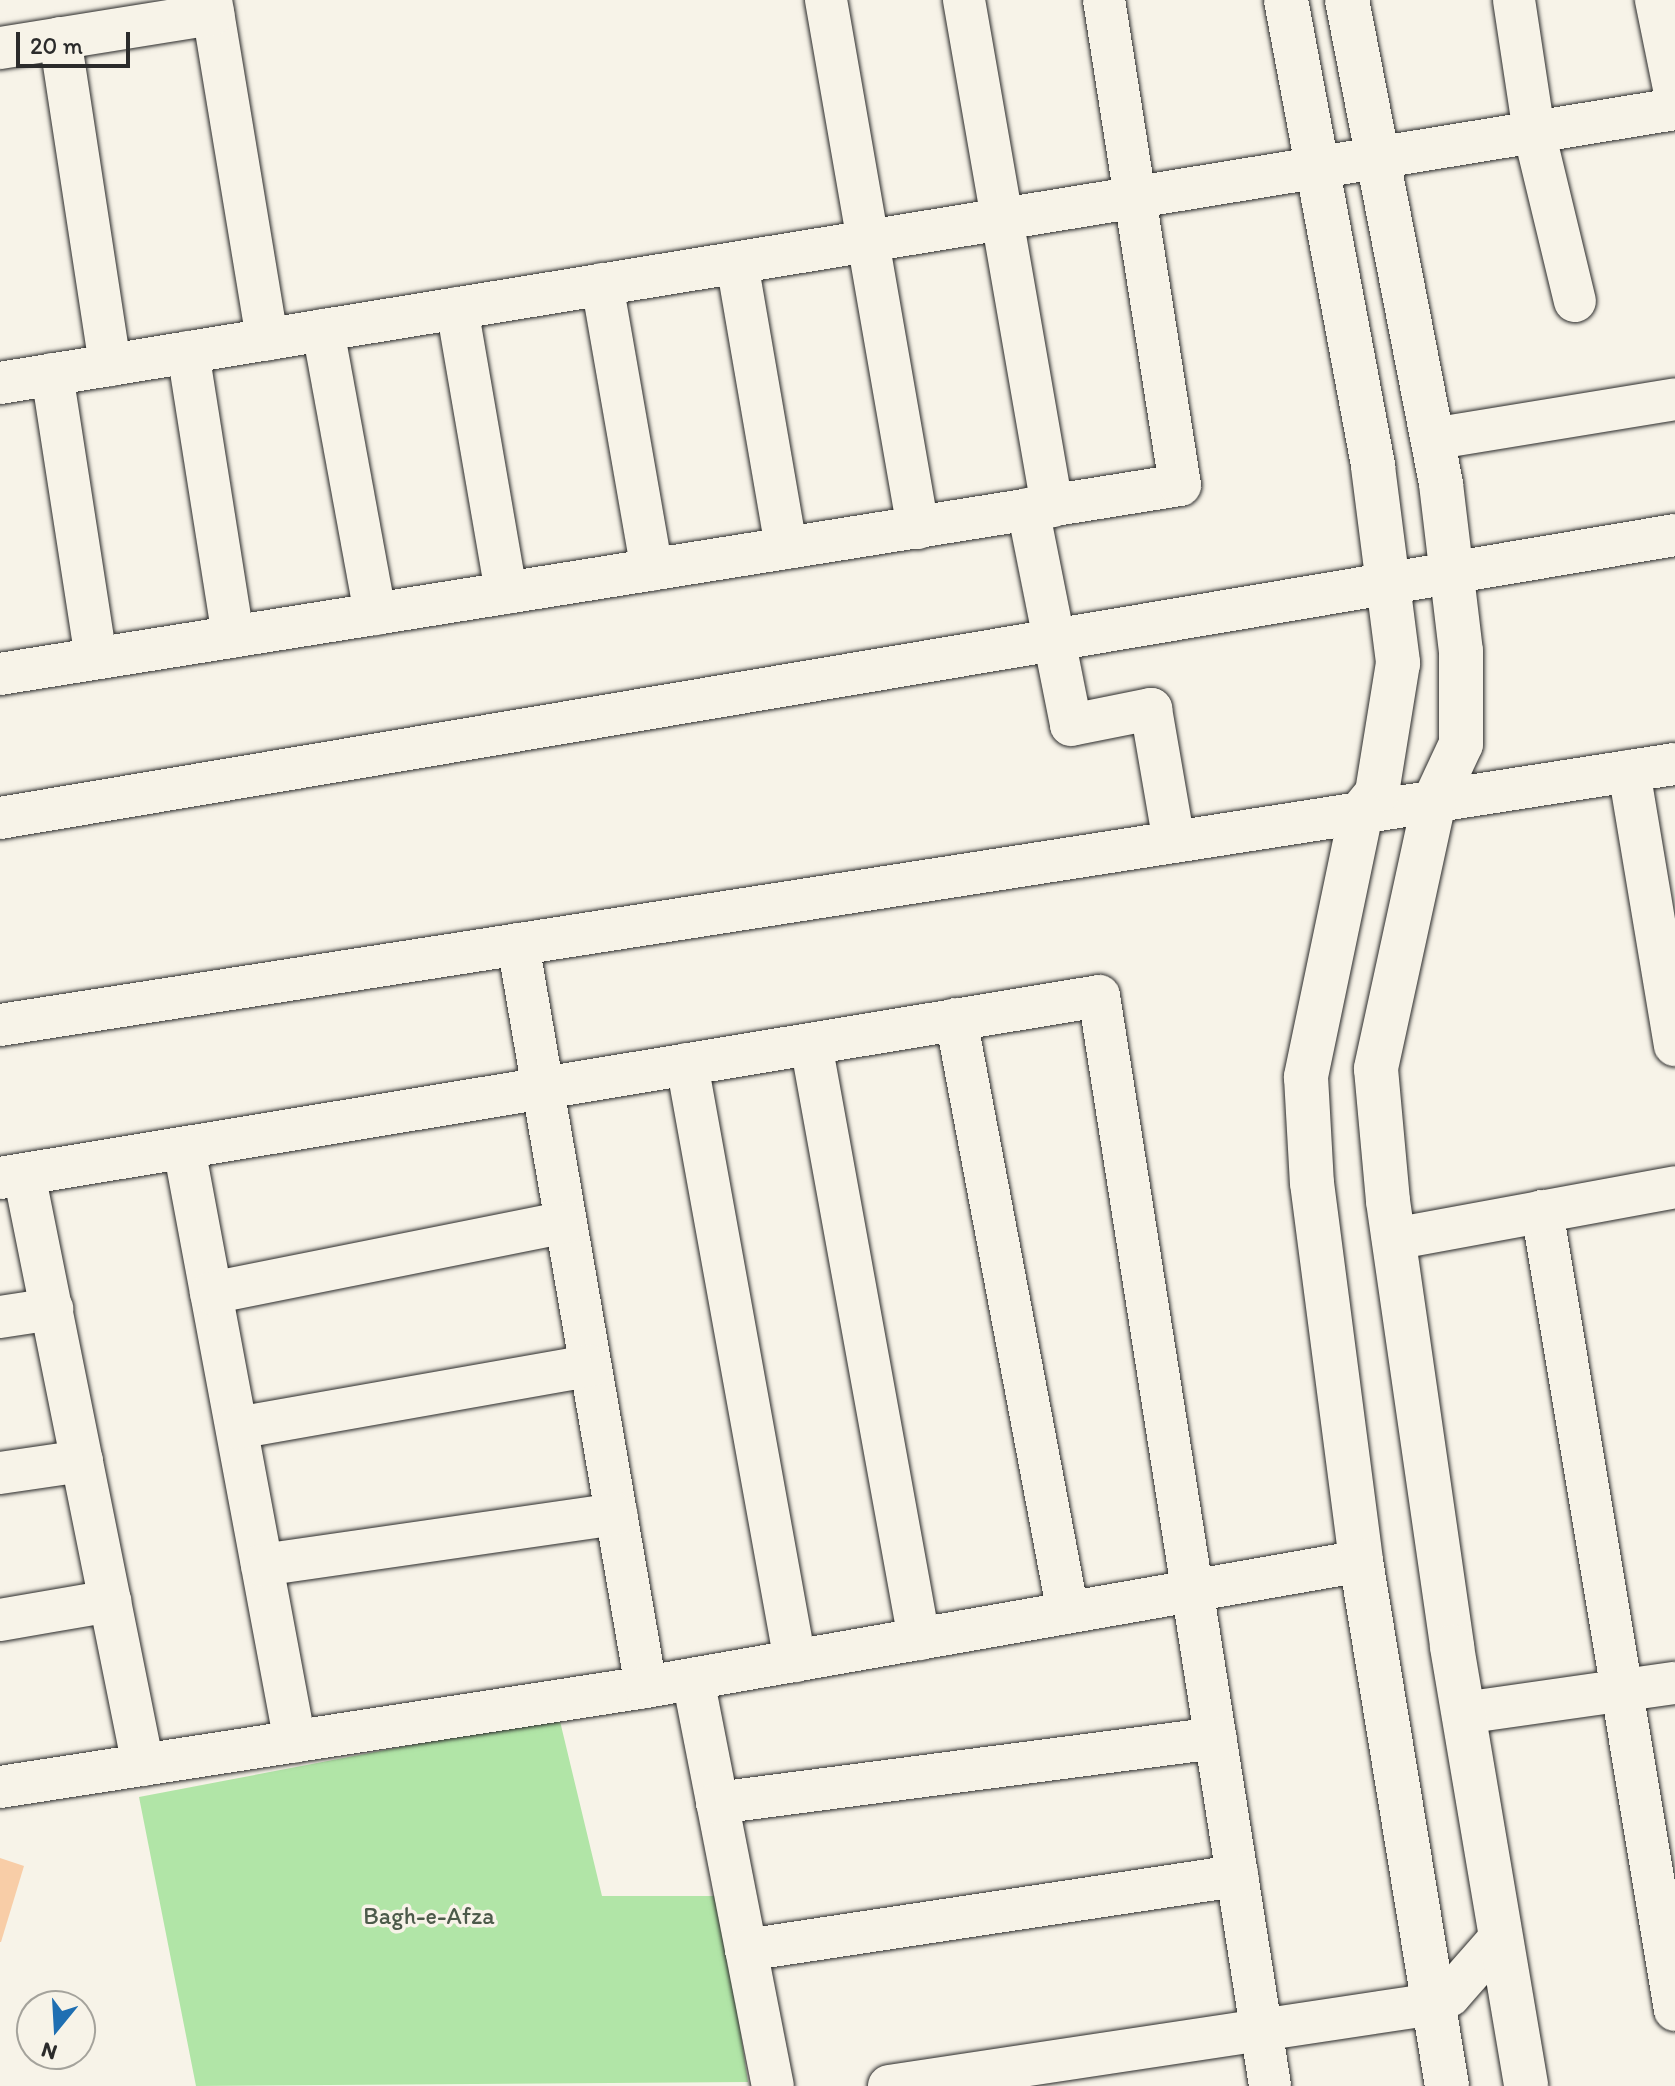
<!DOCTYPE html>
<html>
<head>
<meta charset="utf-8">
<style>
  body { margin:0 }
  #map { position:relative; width:1675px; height:2086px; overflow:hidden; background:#f7f3e8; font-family:Itim,sans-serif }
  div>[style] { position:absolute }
  .green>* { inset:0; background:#b1e5a7 }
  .building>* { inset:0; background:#f8cda7 }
  .roads { filter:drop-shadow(0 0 2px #2b2b2b) drop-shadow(0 0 2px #2b2b2b) }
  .minor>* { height:42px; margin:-21px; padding:0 21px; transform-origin:21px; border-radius:21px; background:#f7f3e8 }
  .major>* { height:44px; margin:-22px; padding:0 22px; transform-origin:22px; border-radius:22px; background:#f7f3e8 }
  span { translate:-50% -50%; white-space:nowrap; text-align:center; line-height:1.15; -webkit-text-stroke:7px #f7f3e8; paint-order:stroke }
  .park-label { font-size:24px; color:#4c5a4a }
  .north { position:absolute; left:16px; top:1990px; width:80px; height:80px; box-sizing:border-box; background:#f7f3e8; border:2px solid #a5a39c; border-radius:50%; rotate:198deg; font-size:22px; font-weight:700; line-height:32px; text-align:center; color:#2b2b2b }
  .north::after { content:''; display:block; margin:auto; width:28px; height:36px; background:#1f6fb2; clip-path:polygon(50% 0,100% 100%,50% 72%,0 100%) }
  .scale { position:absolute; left:16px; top:32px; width:114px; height:36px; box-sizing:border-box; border:4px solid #2b2b2b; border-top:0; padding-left:10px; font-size:24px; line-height:28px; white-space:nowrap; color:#2b2b2b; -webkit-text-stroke:6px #f7f3e8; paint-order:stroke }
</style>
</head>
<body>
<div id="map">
  <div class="green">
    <i style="clip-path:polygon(559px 1717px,602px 1896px,720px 1896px,748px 2082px,196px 2086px,139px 1797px)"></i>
  </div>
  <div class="building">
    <i style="clip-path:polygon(0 1858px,24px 1866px,1px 1942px,0 1942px)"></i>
  </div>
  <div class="roads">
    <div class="minor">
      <i style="left:211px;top:0;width:344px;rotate:80.6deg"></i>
      <i style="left:826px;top:0;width:536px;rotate:80.12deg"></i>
      <i style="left:964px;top:0;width:514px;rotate:80.13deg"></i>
      <i style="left:1514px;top:0;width:134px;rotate:81.4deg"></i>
      <i style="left:1534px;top:132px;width:174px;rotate:76.4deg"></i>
      <i style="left:1656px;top:0;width:95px;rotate:78.5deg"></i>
      <i style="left:60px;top:38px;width:331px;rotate:81.3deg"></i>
      <i style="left:0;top:48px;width:216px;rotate:-9.1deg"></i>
      <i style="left:737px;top:263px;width:289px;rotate:80.2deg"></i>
      <i style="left:602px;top:284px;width:290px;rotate:80.1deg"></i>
      <i style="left:457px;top:308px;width:289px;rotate:80.2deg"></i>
      <i style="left:323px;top:330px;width:289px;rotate:79.6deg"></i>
      <i style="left:188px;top:352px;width:288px;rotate:81deg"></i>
      <i style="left:52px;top:374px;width:287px;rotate:81.2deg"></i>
      <i style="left:0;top:383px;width:1697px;rotate:-9.29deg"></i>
      <i style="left:1432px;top:439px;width:246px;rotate:-9.3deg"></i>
      <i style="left:1028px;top:509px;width:220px;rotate:78.7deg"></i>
      <i style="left:1071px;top:725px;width:82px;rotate:-11.3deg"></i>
      <i style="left:1151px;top:709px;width:135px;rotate:80.2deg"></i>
      <i style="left:0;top:674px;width:1195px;rotate:-9.1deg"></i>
      <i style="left:1180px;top:485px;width:491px;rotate:-98.9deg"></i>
      <i style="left:1629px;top:771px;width:278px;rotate:80.5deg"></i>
      <i style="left:0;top:818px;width:1699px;rotate:-9.59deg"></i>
      <i style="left:518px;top:944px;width:754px;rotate:80.23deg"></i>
      <i style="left:956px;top:1019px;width:604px;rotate:79.32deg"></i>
      <i style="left:0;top:1025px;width:1695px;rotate:-8.86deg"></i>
      <i style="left:811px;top:1044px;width:605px;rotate:79.71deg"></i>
      <i style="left:687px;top:1064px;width:607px;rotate:79.75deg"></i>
      <i style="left:184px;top:1148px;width:604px;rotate:79.42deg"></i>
      <i style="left:24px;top:1174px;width:603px;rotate:78.62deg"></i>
      <i style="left:0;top:1178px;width:1114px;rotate:-9.4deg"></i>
      <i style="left:1099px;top:996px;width:1103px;rotate:81.08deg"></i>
      <i style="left:1542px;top:1211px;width:810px;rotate:80.55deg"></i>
      <i style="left:1393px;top:1239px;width:287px;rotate:-10.4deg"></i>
      <i style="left:211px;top:1293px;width:361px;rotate:-11.3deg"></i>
      <i style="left:0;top:1317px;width:53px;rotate:-8.7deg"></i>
      <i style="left:237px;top:1428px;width:358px;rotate:-10deg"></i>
      <i style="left:0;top:1473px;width:83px;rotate:-8.3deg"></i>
      <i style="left:262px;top:1565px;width:358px;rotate:-8.2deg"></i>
      <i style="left:0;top:1620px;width:112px;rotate:-9.8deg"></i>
      <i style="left:693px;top:1679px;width:415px;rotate:78.9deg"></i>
      <i style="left:1463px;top:1713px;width:214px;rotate:-8.1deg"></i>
      <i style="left:0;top:1787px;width:654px;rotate:-8.8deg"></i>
      <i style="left:646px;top:1687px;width:726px;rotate:-9.99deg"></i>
      <i style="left:717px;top:1803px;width:503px;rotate:-7.42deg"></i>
      <i style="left:746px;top:1950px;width:497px;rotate:-8.6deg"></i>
      <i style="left:889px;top:2086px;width:551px;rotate:-8.56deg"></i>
      <i style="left:1434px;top:2004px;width:18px;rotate:-29deg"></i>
      <i style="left:1450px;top:1995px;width:77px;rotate:-48.7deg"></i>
    </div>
    <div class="major">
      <i style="left:1286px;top:0;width:475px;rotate:79.4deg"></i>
      <i style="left:1373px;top:467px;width:198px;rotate:82.7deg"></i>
      <i style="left:1398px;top:663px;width:132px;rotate:99.2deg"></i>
      <i style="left:1377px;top:793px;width:26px;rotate:129deg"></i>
      <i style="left:1361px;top:813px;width:270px;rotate:101.8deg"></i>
      <i style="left:1306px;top:1077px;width:106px;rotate:86.8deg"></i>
      <i style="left:1312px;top:1183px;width:381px;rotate:82.6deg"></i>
      <i style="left:1361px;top:1561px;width:532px;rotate:80.7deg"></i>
      <i style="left:1347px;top:0;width:493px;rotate:79deg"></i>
      <i style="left:1441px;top:484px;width:168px;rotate:83.2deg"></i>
      <i style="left:1461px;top:651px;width:93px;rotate:90deg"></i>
      <i style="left:1461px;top:744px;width:64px;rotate:115deg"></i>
      <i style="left:1434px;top:802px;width:273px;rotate:102.3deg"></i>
      <i style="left:1376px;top:1069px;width:133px;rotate:84.8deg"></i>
      <i style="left:1388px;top:1201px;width:451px;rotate:81.8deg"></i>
      <i style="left:1452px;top:1647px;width:445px;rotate:80.4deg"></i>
    </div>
  </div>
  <div class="park-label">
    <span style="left:429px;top:1916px">Bagh-e-Afza</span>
  </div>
  <div class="north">N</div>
  <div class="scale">20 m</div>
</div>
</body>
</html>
